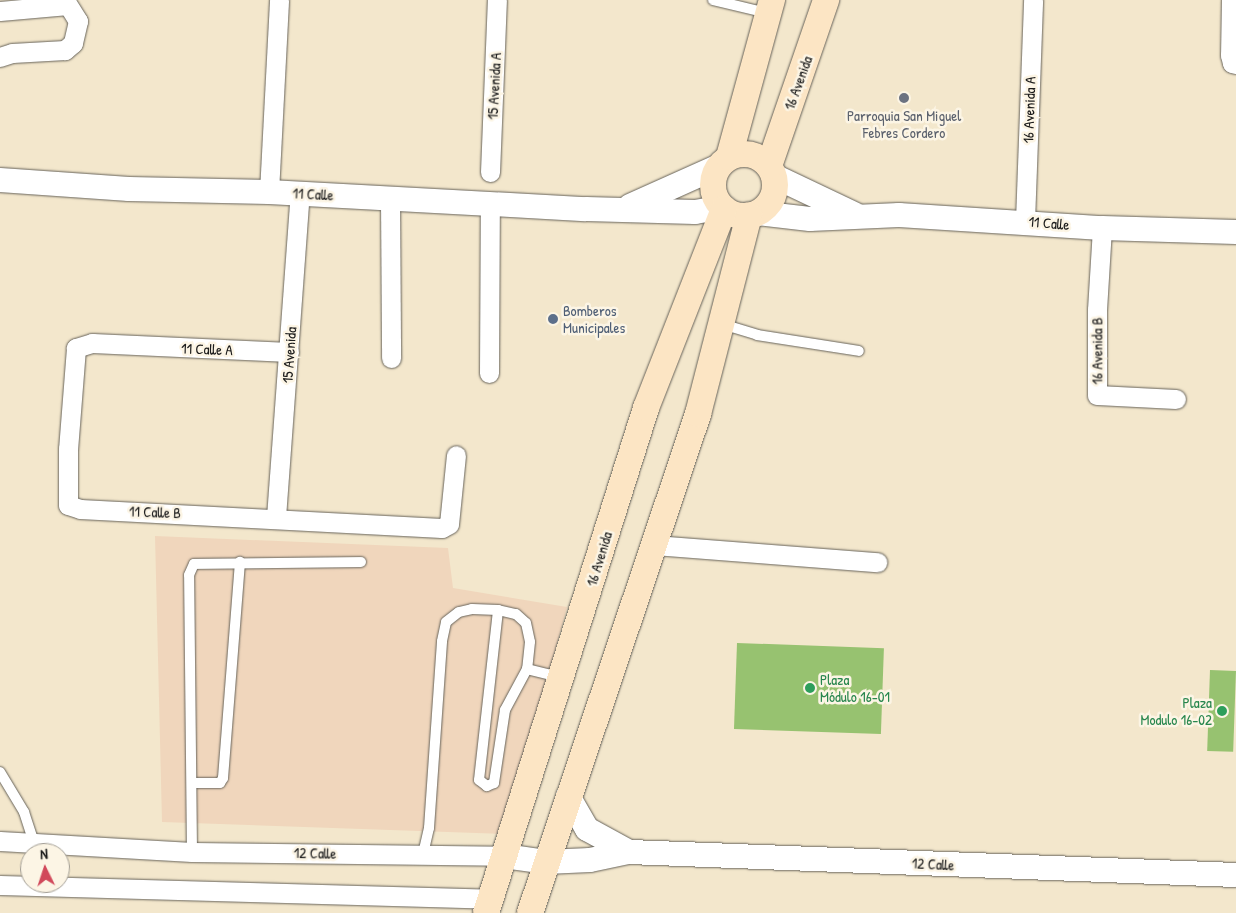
<!DOCTYPE html>
<html>
<head>
<meta charset="utf-8">
<style>
  body { margin:0 }
  #map { position:relative; width:1236px; height:913px; overflow:hidden; background:#f3e7cc; font-family:"Patrick Hand",sans-serif }
  div>[style] { position:absolute }
  .built>* { inset:0; background:#f0d6bc }
  .green>* { inset:0; background:#97c270; transform-origin:0 0 }
  .roads { filter:drop-shadow(0 0 1px #67635a) drop-shadow(0 0 1px #67635a) }
  .service>* { height:10px; margin:-5px; padding:0 5px; transform-origin:5px; border-radius:5px; background:#fff }
  .minor>* { height:19px; margin:-9.5px; padding:0 9.5px; transform-origin:9.5px; border-radius:9.5px; background:#fff }
  .tertiary>* { height:24px; margin:-12px; padding:0 12px; transform-origin:12px; border-radius:12px; background:#fff }
  .secondary>* { height:26px; margin:-13px; padding:0 13px; transform-origin:13px; border-radius:13px; background:#fce5c4 }
  .secondary>.ring { margin:-13px; padding:0; box-sizing:content-box; background:none; border:26px solid #fce5c4; border-radius:50% }
  .dots>* { width:14px; height:14px; translate:-50% -50%; box-sizing:border-box; border:2px solid #fcf5e5; border-radius:50% }
  span { translate:-50% -50%; white-space:nowrap; text-align:center; line-height:1.15; -webkit-text-stroke:5px #fcf5e5; paint-order:stroke }
  .street-label { font-size:15px; color:#1c1c1c }
  .worship-label { font-size:15px; color:#5b616d }
  .service-label { font-size:15px; color:#4e5e75 }
  .left { translate:0 -50%; text-align:left }
  .leisure-label { font-size:15px; color:#27864d }
  .right { translate:-100% -50%; text-align:right }
  .north { position:absolute; left:20px; top:843px; width:50px; height:50px; box-sizing:border-box; background:#fcf5e5; border:1px solid #a29e95; border-radius:50%; rotate:356deg; font-size:14px; font-weight:700; line-height:20px; text-align:center; color:#1c1c1c }
  .north::after { content:''; display:block; margin:auto; width:18px; height:22px; background:#d1495b; clip-path:polygon(50% 0,100% 100%,50% 72%,0 100%) }
</style>
</head>
<body>
<div id="map">
  <div class="built">
    <i style="clip-path:polygon(155px 536px,448px 548px,453px 588px,567px 607px,505px 834px,162px 822px)"></i>
  </div>
  <div class="green">
    <i style="left:737px;top:643px;width:147px;height:86px;rotate:2deg"></i>
    <i style="left:1210px;top:670px;width:26px;height:81px;rotate:2deg"></i>
  </div>
  <div class="roads">
    <div class="service">
      <i style="left:713px;top:0;width:56px;rotate:13.5deg"></i>
      <i style="left:722px;top:324px;width:37px;rotate:17deg"></i>
      <i style="left:757px;top:335px;width:103px;rotate:8.9deg"></i>
      <i style="left:527px;top:669px;width:34px;rotate:14deg"></i>
      <i style="left:0;top:772px;width:47px;rotate:59deg"></i>
      <i style="left:24px;top:812px;width:33px;rotate:72deg"></i>
      <i style="left:192px;top:783px;width:28px"></i>
      <i style="left:220px;top:783px;width:6px;rotate:-59deg"></i>
      <i style="left:223px;top:778px;width:217px;rotate:-85.5deg"></i>
      <i style="left:192px;top:852px;width:277px;rotate:-90.6deg"></i>
      <i style="left:189px;top:575px;width:12px;rotate:-66deg"></i>
      <i style="left:194px;top:564px;width:167px;rotate:-0.7deg"></i>
      <i style="left:423px;top:854px;width:27px;rotate:-77deg"></i>
      <i style="left:429px;top:828px;width:187px;rotate:-86deg"></i>
      <i style="left:442px;top:641px;width:19px;rotate:-78deg"></i>
      <i style="left:446px;top:622px;width:16px;rotate:-38deg"></i>
      <i style="left:459px;top:612px;width:13px;rotate:-13deg"></i>
      <i style="left:472px;top:609px;width:26px;rotate:2deg"></i>
      <i style="left:498px;top:610px;width:18px;rotate:13deg"></i>
      <i style="left:516px;top:614px;width:13px;rotate:42deg"></i>
      <i style="left:526px;top:623px;width:19px;rotate:78deg"></i>
      <i style="left:530px;top:642px;width:27px;rotate:96deg"></i>
      <i style="left:527px;top:669px;width:47px;rotate:118.2deg"></i>
      <i style="left:505px;top:710px;width:74px;rotate:98.6deg"></i>
      <i style="left:494px;top:783px;width:8px;rotate:157deg"></i>
      <i style="left:487px;top:786px;width:10px;rotate:-143deg"></i>
      <i style="left:479px;top:780px;width:171px;rotate:-83.6deg"></i>
    </div>
    <div class="minor">
      <i style="left:1231px;top:0;width:55px;rotate:91deg"></i>
      <i style="left:1230px;top:55px;width:8px;rotate:76deg"></i>
      <i style="left:1232px;top:63px;width:4px;rotate:14deg"></i>
      <i style="left:0;top:11px;width:68px;rotate:-5deg"></i>
      <i style="left:68px;top:5px;width:19px;rotate:58deg"></i>
      <i style="left:78px;top:21px;width:23px;rotate:103deg"></i>
      <i style="left:73px;top:43px;width:11px;rotate:139deg"></i>
      <i style="left:65px;top:50px;width:53px;rotate:176.8deg"></i>
      <i style="left:12px;top:53px;width:13px;rotate:162deg"></i>
      <i style="left:490px;top:172px;width:172px;rotate:-87.7deg"></i>
      <i style="left:269px;top:192px;width:192px;rotate:-87deg"></i>
      <i style="left:390px;top:198px;width:160px;rotate:89.6deg"></i>
      <i style="left:1025px;top:221px;width:221px;rotate:-87.9deg"></i>
      <i style="left:1102px;top:228px;width:82px;rotate:93.5deg"></i>
      <i style="left:1097px;top:310px;width:85px;rotate:90deg"></i>
      <i style="left:1097px;top:395px;width:79px;rotate:2.9deg"></i>
      <i style="left:289px;top:352px;width:197px;rotate:-177.4deg"></i>
      <i style="left:92px;top:343px;width:17px;rotate:163deg"></i>
      <i style="left:76px;top:348px;width:101px;rotate:94.5deg"></i>
      <i style="left:68px;top:449px;width:56px;rotate:90deg"></i>
      <i style="left:68px;top:505px;width:13px;rotate:18deg"></i>
      <i style="left:80px;top:509px;width:362px;rotate:3deg"></i>
      <i style="left:442px;top:528px;width:8px;rotate:-30deg"></i>
      <i style="left:449px;top:524px;width:69px;rotate:-84.2deg"></i>
      <i style="left:489px;top:373px;width:170px;rotate:-89.7deg"></i>
      <i style="left:276px;top:517px;width:324px;rotate:-85.8deg"></i>
      <i style="left:654px;top:545px;width:224px;rotate:4.4deg"></i>
      <i style="left:0;top:841px;width:192px;rotate:3.3deg"></i>
      <i style="left:192px;top:852px;width:312px;rotate:0.7deg"></i>
      <i style="left:0;top:885px;width:491px;rotate:1.6deg"></i>
    </div>
    <div class="tertiary">
      <i style="left:774px;top:176px;width:89px;rotate:25.4deg"></i>
      <i style="left:0;top:180px;width:129px;rotate:4deg"></i>
      <i style="left:129px;top:189px;width:140px;rotate:1.2deg"></i>
      <i style="left:269px;top:192px;width:317px;rotate:3.1deg"></i>
      <i style="left:586px;top:209px;width:109px;rotate:1.6deg"></i>
      <i style="left:695px;top:212px;width:27px;rotate:-10deg"></i>
      <i style="left:630px;top:206px;width:98px;rotate:-24.2deg"></i>
      <i style="left:758px;top:213px;width:52px;rotate:6.6deg"></i>
      <i style="left:810px;top:219px;width:89px;rotate:-2.6deg"></i>
      <i style="left:899px;top:215px;width:203px;rotate:3.7deg"></i>
      <i style="left:1102px;top:228px;width:134px;rotate:1.7deg"></i>
      <i style="left:568px;top:796px;width:38px;rotate:60deg"></i>
      <i style="left:587px;top:829px;width:48px;rotate:28.7deg"></i>
      <i style="left:504px;top:856px;width:42px;rotate:8.1deg"></i>
      <i style="left:546px;top:862px;width:44px;rotate:-2.6deg"></i>
      <i style="left:590px;top:860px;width:40px;rotate:-12deg"></i>
      <i style="left:629px;top:852px;width:607px;rotate:2.17deg"></i>
    </div>
    <div class="secondary">
      <i class="ring" style="left:713px;top:154px;width:36px;height:36px"></i>
      <i style="left:729px;top:157px;width:163px;rotate:-74.7deg"></i>
      <i style="left:769px;top:166px;width:176px;rotate:-71deg"></i>
      <i style="left:486px;top:913px;width:530px;rotate:-72.42deg"></i>
      <i style="left:646px;top:408px;width:214px;rotate:-68.6deg"></i>
      <i style="left:530px;top:913px;width:527px;rotate:-71.39deg"></i>
      <i style="left:698px;top:414px;width:205px;rotate:-75.6deg"></i>
    </div>
  </div>
  <div class="dots">
    <i style="left:904px;top:98px;background:#6b7280"></i>
    <i style="left:553px;top:319px;background:#5c6f8a"></i>
    <i style="left:810px;top:688px;background:#2e9e5b"></i>
    <i style="left:1222px;top:711px;background:#2e9e5b"></i>
  </div>
  <div class="street-label">
    <span style="left:798px;top:83px;rotate:-70deg">16 Avenida</span>
    <span style="left:494px;top:86px;rotate:-87deg">15 Avenida A</span>
    <span style="left:1029px;top:110px;rotate:-88deg">16 Avenida A</span>
    <span style="left:313px;top:194px;rotate:3deg">11 Calle</span>
    <span style="left:1049px;top:223px;rotate:5deg">11 Calle</span>
    <span style="left:207px;top:349px;rotate:2deg">11 Calle A</span>
    <span style="left:1097px;top:351px;rotate:-90deg">16 Avenida B</span>
    <span style="left:289px;top:355px;rotate:-86deg">15 Avenida</span>
    <span style="left:155px;top:512px;rotate:2deg">11 Calle B</span>
    <span style="left:599px;top:559px;rotate:-73deg">16 Avenida</span>
    <span style="left:315px;top:853px;rotate:1deg">12 Calle</span>
    <span style="left:933px;top:864px;rotate:3deg">12 Calle</span>
  </div>
  <div class="worship-label">
    <span style="left:904px;top:124px">Parroquia San Miguel<br>Febres Cordero</span>
  </div>
  <div class="service-label">
    <span class="left" style="left:563px;top:319px">Bomberos<br>Municipales</span>
  </div>
  <div class="leisure-label">
    <span class="left" style="left:820px;top:688px">Plaza<br>Módulo 16-01</span>
    <span class="right" style="left:1212px;top:711px">Plaza<br>Modulo 16-02</span>
  </div>
  <div class="north">N</div>
</div>
</body>
</html>
